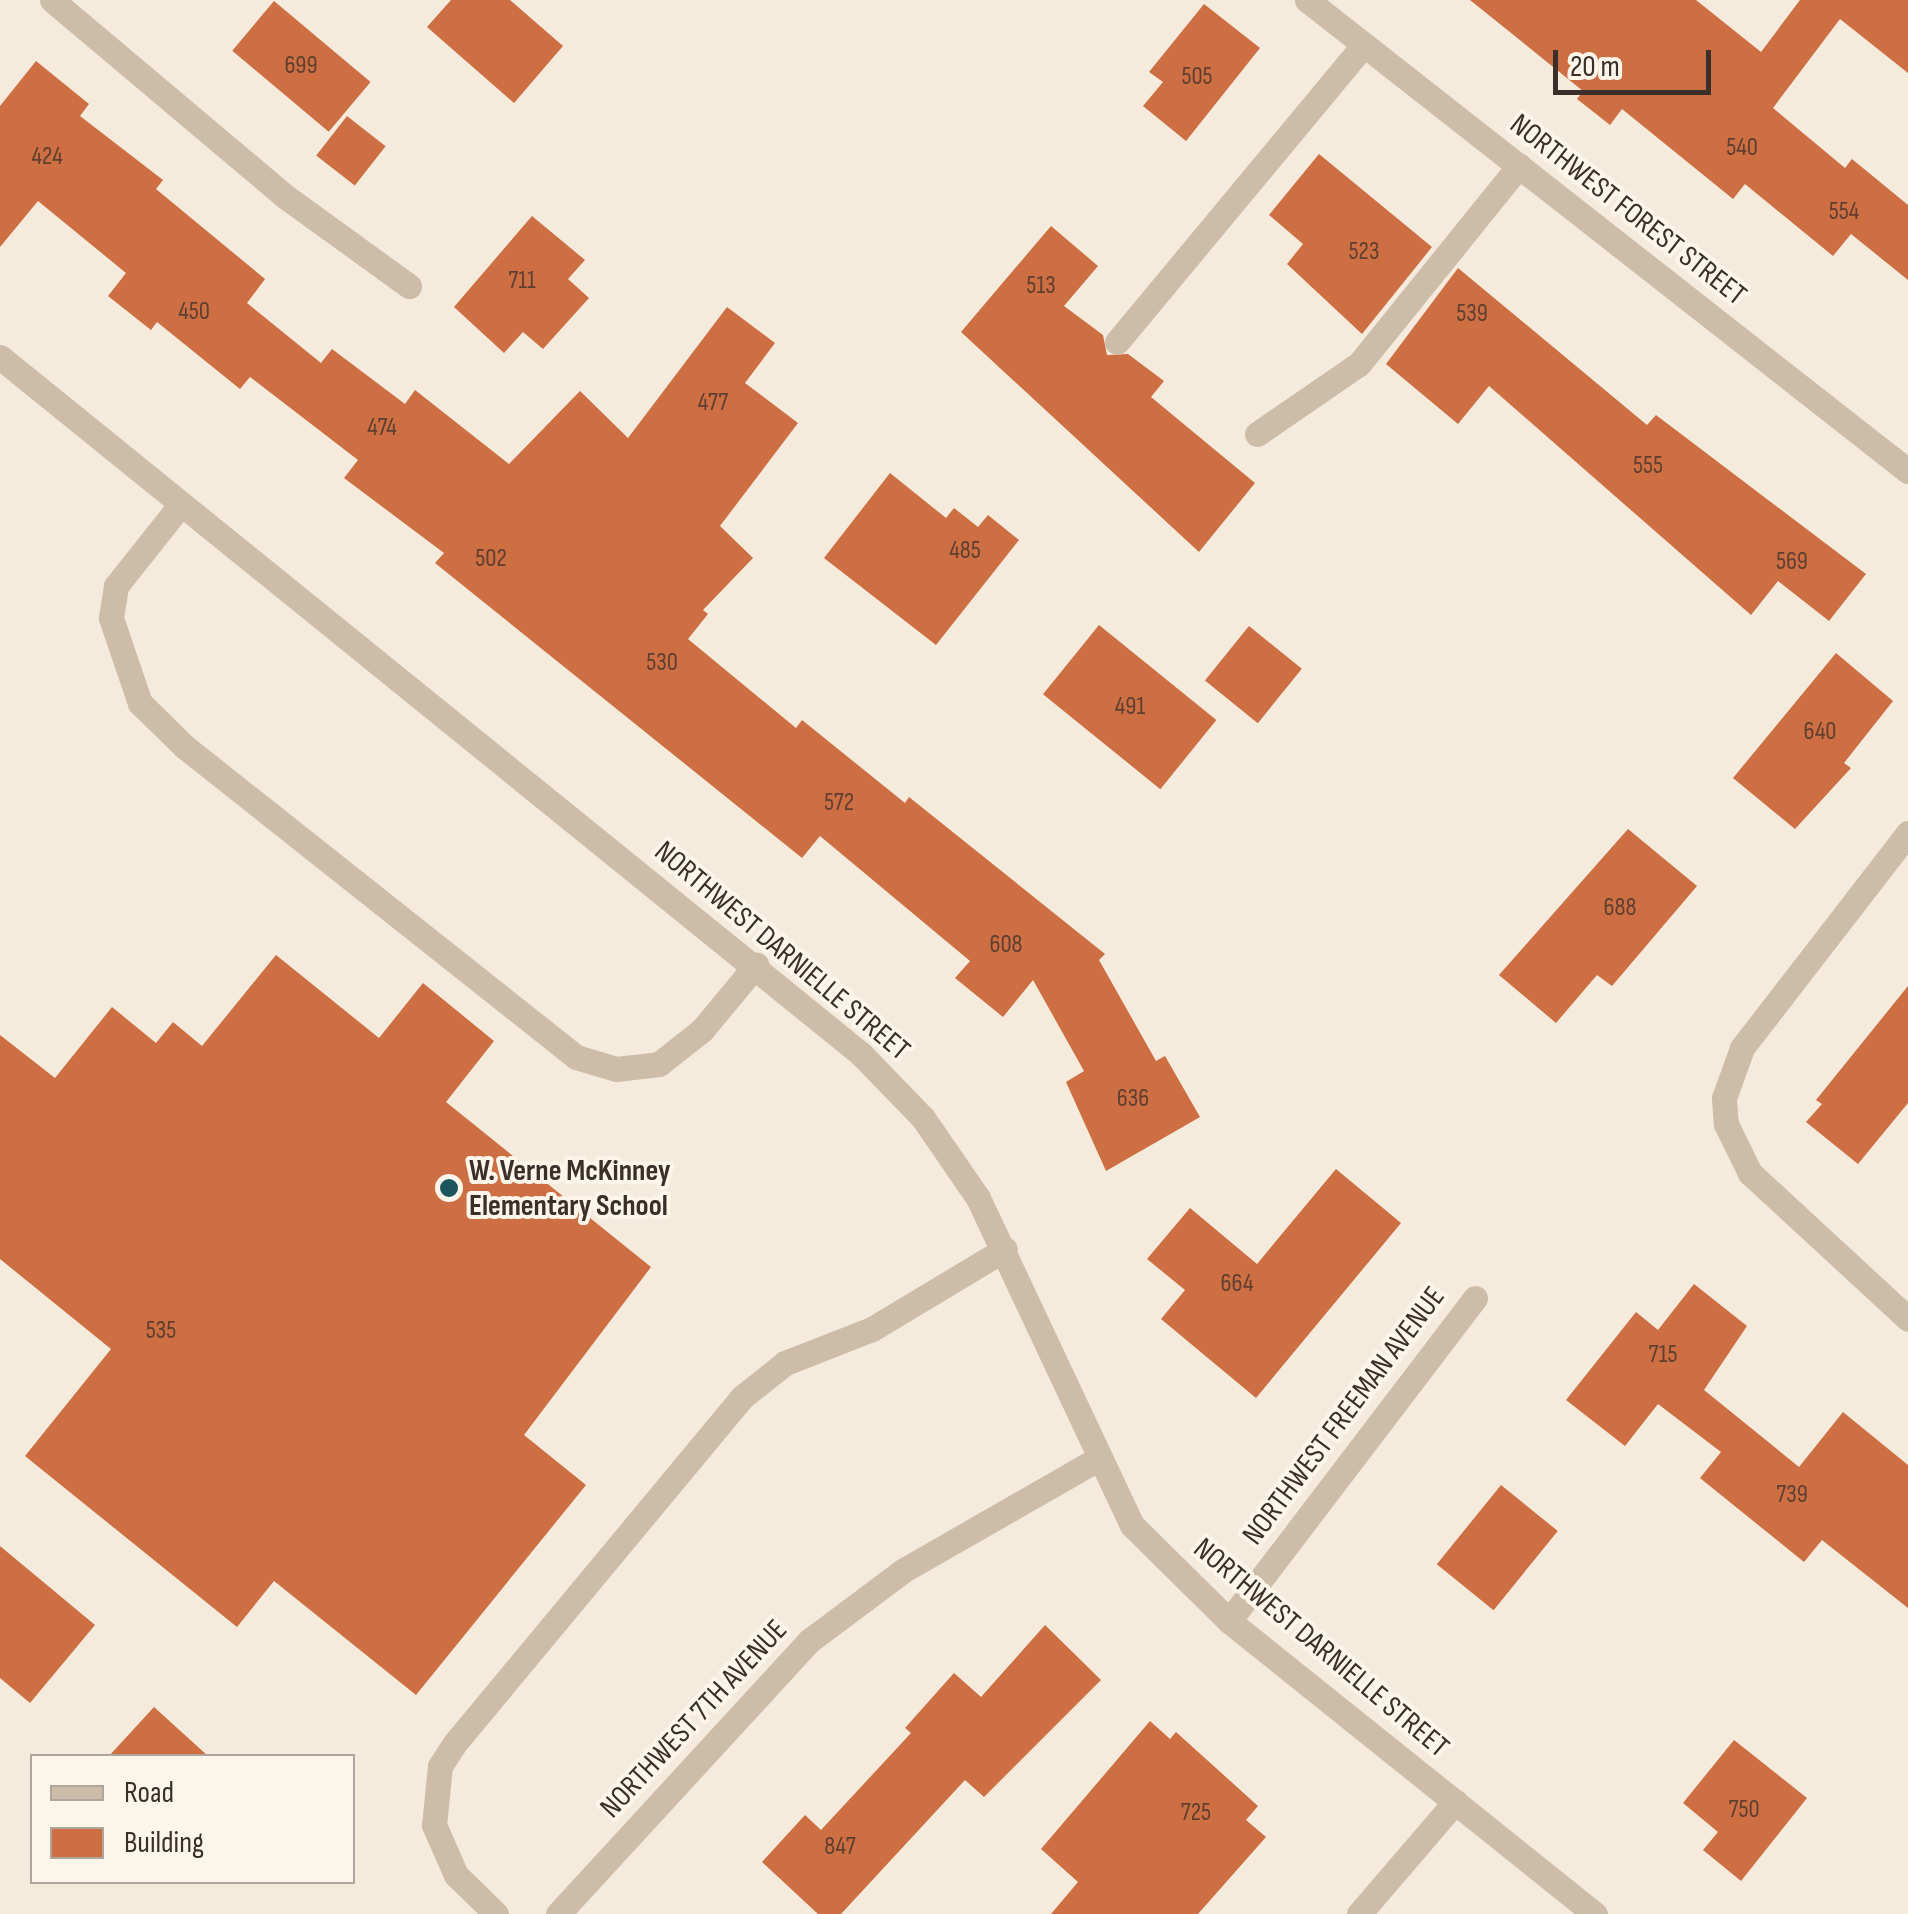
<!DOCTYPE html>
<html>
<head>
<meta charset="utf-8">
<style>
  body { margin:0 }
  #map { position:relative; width:1908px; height:1914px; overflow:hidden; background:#f4ebdd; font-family:"Sofia Sans Condensed",sans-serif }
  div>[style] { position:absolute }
  .building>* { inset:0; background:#cd6e43; transform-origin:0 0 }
  .minor>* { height:25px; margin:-12.5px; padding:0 12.5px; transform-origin:12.5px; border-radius:12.5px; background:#cdbca8 }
  .dots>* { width:28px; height:28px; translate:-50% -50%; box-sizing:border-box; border:5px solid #fbf5ea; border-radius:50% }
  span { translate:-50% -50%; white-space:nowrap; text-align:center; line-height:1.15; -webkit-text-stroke:8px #fbf5ea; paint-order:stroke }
  .number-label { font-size:25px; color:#5f3f30 }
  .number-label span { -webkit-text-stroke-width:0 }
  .street-label { font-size:30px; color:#3a2f29 }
  .poi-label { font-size:30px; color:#3a2f29; font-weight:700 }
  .left { translate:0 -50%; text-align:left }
  .legend { position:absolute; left:30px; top:1754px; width:325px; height:130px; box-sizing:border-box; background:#fbf5ea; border:2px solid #aea69d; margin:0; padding:12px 18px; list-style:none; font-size:30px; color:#3a2f29 }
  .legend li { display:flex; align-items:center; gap:20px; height:50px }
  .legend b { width:50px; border:2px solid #aea69d }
  .scale { position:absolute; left:1553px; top:50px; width:158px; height:45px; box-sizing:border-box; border:5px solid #3a2f29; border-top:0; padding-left:12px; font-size:30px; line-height:35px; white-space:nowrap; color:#3a2f29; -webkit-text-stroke:8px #fbf5ea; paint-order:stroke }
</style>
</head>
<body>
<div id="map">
  <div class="building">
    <i style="clip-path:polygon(451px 0,510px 0,563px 46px,514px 103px,427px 27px)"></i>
    <i style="clip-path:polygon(1470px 0,1696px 0,1761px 52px,1800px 0,1908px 0,1908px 73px,1840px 19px,1773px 108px,1845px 168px,1852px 159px,1908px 205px,1908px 280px,1851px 234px,1833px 256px,1745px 184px,1733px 199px,1622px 109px,1610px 125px,1577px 99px,1583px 91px)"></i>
    <i style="left:274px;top:1px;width:126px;height:65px;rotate:40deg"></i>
    <i style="clip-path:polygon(1204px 4px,1260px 48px,1186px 141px,1143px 106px,1163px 82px,1149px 72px)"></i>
    <i style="clip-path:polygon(36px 61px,89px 104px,80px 116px,163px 180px,156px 189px,265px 279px,247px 303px,321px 363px,332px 349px,405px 404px,415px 390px,509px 464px,580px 391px,628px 438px,727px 307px,775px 343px,745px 383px,798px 423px,720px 526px,753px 558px,703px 610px,708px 614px,688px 639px,796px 728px,802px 720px,905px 803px,909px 797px,1105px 954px,1099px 960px,1156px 1061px,1165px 1056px,1200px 1117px,1106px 1171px,1066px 1082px,1084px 1071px,1033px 980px,1003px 1017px,955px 978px,970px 961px,820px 836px,802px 858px,435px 563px,444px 553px,344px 478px,358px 460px,250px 377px,240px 389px,157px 322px,151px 330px,108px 296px,126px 273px,38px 201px,0 247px,0 106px)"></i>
    <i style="left:347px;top:116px;width:49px;height:50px;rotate:38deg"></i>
    <i style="clip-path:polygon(1319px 154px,1432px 247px,1362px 334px,1287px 264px,1303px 244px,1269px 215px)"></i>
    <i style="clip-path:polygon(532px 216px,585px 260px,568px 279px,589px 298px,543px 349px,523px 332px,504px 353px,454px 307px)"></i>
    <i style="clip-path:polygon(1051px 226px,1098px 266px,1064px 306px,1103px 335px,1107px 355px,1128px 354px,1164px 381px,1151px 397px,1255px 483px,1199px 552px,961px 332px)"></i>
    <i style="clip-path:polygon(1458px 268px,1647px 425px,1656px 415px,1866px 574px,1829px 621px,1778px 581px,1751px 615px,1489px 386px,1458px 424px,1386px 364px)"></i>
    <i style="clip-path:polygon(890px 473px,946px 518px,954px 508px,978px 527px,988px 515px,1019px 540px,936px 645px,824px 558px)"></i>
    <i style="left:1099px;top:625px;width:151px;height:89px;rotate:39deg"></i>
    <i style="left:1249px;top:626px;width:68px;height:70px;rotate:39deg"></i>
    <i style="clip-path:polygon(1836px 653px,1893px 701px,1844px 763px,1851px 768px,1795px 829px,1733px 778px)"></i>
    <i style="clip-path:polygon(1628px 829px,1697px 886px,1612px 986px,1597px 975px,1556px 1023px,1499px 975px)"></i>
    <i style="clip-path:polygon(276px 955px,379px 1038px,423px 983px,494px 1041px,446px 1102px,651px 1267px,524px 1435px,586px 1485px,416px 1695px,274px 1581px,237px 1627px,25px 1456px,111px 1349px,0 1259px,0 1035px,55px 1078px,112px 1007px,156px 1043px,173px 1022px,202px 1046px)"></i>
    <i style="clip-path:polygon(1908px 986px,1908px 1103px,1858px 1164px,1806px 1122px,1822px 1104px,1816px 1100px)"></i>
    <i style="clip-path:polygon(1336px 1169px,1401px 1223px,1256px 1398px,1161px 1319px,1185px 1290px,1147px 1259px,1190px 1208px,1257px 1264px)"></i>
    <i style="clip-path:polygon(1694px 1284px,1747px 1326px,1704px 1390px,1799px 1467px,1843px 1412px,1908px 1465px,1908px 1608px,1822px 1540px,1804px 1562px,1700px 1478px,1721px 1452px,1658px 1404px,1625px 1446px,1566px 1400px,1636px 1312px,1658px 1330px)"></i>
    <i style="left:1501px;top:1485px;width:73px;height:102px;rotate:39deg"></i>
    <i style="clip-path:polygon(0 1546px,95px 1625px,30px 1703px,0 1678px)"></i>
    <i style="clip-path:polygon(1045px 1625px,1101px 1680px,984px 1797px,965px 1780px,841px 1914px,818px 1914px,762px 1862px,805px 1815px,821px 1830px,911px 1733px,905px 1728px,954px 1673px,981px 1697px)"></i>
    <i style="clip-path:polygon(154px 1707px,208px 1756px,109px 1756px)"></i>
    <i style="clip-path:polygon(1150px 1721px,1170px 1739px,1176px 1732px,1258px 1806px,1246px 1820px,1266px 1837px,1198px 1914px,1051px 1914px,1078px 1882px,1041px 1849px)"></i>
    <i style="clip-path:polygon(1734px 1740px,1807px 1798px,1741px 1881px,1703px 1850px,1718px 1832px,1683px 1803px)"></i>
  </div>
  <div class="minor">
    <i style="left:52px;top:0;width:306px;rotate:40.1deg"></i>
    <i style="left:286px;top:197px;width:152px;rotate:35.9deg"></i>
    <i style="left:1307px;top:0;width:764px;rotate:38.09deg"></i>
    <i style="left:1117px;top:342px;width:386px;rotate:-50.3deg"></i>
    <i style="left:0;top:357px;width:1108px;rotate:38.99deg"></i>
    <i style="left:861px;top:1054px;width:89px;rotate:45.9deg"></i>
    <i style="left:923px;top:1118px;width:97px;rotate:55.5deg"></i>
    <i style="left:978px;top:1198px;width:361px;rotate:64.8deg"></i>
    <i style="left:1132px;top:1525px;width:136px;rotate:44.7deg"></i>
    <i style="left:1229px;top:1621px;width:469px;rotate:38.7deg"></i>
    <i style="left:1257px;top:434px;width:124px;rotate:-34.5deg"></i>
    <i style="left:1359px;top:364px;width:255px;rotate:-51.1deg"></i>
    <i style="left:181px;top:504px;width:105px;rotate:128.4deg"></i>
    <i style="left:116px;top:586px;width:32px;rotate:99deg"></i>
    <i style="left:111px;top:618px;width:90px;rotate:71.2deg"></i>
    <i style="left:140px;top:703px;width:63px;rotate:44.4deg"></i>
    <i style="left:185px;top:747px;width:499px;rotate:38.4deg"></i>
    <i style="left:576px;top:1057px;width:42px;rotate:16.7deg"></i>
    <i style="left:616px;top:1069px;width:43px;rotate:-6.6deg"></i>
    <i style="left:659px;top:1064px;width:55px;rotate:-38.3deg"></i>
    <i style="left:702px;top:1030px;width:85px;rotate:-50.3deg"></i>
    <i style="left:1908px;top:833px;width:272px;rotate:127.7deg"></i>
    <i style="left:1742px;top:1048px;width:53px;rotate:109.8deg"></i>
    <i style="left:1724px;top:1098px;width:26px;rotate:86deg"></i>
    <i style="left:1726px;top:1124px;width:55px;rotate:63.9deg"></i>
    <i style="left:1750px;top:1173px;width:215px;rotate:42.7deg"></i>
    <i style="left:1229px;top:1621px;width:406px;rotate:-52.7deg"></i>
    <i style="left:496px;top:1914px;width:56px;rotate:-135.7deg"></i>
    <i style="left:456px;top:1875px;width:55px;rotate:-113.7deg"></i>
    <i style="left:434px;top:1825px;width:59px;rotate:-84.2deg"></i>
    <i style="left:440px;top:1766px;width:27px;rotate:-57deg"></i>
    <i style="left:455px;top:1743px;width:448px;rotate:-50.3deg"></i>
    <i style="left:741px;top:1398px;width:56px;rotate:-38.5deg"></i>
    <i style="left:785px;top:1363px;width:93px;rotate:-21.3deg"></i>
    <i style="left:872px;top:1329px;width:155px;rotate:-31deg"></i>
    <i style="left:558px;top:1914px;width:371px;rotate:-47.4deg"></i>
    <i style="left:809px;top:1641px;width:119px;rotate:-36.8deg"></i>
    <i style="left:904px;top:1570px;width:221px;rotate:-29.8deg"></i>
    <i style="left:1359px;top:1914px;width:148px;rotate:-49.4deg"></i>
  </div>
  <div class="dots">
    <i style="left:449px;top:1188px;background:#1c555e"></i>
  </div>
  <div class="number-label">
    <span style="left:301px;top:66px">699</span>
    <span style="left:1197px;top:77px">505</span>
    <span style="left:1742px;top:148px">540</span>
    <span style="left:47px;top:157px">424</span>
    <span style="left:1844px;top:212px">554</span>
    <span style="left:1364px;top:252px">523</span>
    <span style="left:522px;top:281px">711</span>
    <span style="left:1041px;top:286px">513</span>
    <span style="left:194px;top:312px">450</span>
    <span style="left:1472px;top:314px">539</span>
    <span style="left:713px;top:403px">477</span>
    <span style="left:382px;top:428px">474</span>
    <span style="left:1648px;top:466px">555</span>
    <span style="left:965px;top:551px">485</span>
    <span style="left:491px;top:559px">502</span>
    <span style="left:1792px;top:562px">569</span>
    <span style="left:662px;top:663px">530</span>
    <span style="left:1130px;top:707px">491</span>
    <span style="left:1820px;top:732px">640</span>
    <span style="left:839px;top:803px">572</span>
    <span style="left:1620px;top:908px">688</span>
    <span style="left:1006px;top:945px">608</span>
    <span style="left:1133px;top:1099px">636</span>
    <span style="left:1237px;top:1284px">664</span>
    <span style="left:161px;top:1331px">535</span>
    <span style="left:1663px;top:1355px">715</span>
    <span style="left:1792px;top:1495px">739</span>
    <span style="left:1744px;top:1810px">750</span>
    <span style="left:1196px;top:1813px">725</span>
    <span style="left:840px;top:1847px">847</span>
  </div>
  <div class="street-label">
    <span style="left:1628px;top:210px;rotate:38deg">NORTHWEST FOREST STREET</span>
    <span style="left:782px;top:951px;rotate:40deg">NORTHWEST DARNIELLE STREET</span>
    <span style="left:1344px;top:1416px;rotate:-53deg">NORTHWEST FREEMAN AVENUE</span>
    <span style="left:1321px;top:1648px;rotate:40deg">NORTHWEST DARNIELLE STREET</span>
    <span style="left:694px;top:1719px;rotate:-47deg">NORTHWEST 7TH AVENUE</span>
  </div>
  <div class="poi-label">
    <span class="left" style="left:469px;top:1188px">W. Verne McKinney<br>Elementary School</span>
  </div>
  <ul class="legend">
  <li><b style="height:12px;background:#cdbca8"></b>Road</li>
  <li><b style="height:28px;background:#cd6e43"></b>Building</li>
  </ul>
  <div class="scale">20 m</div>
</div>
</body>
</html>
